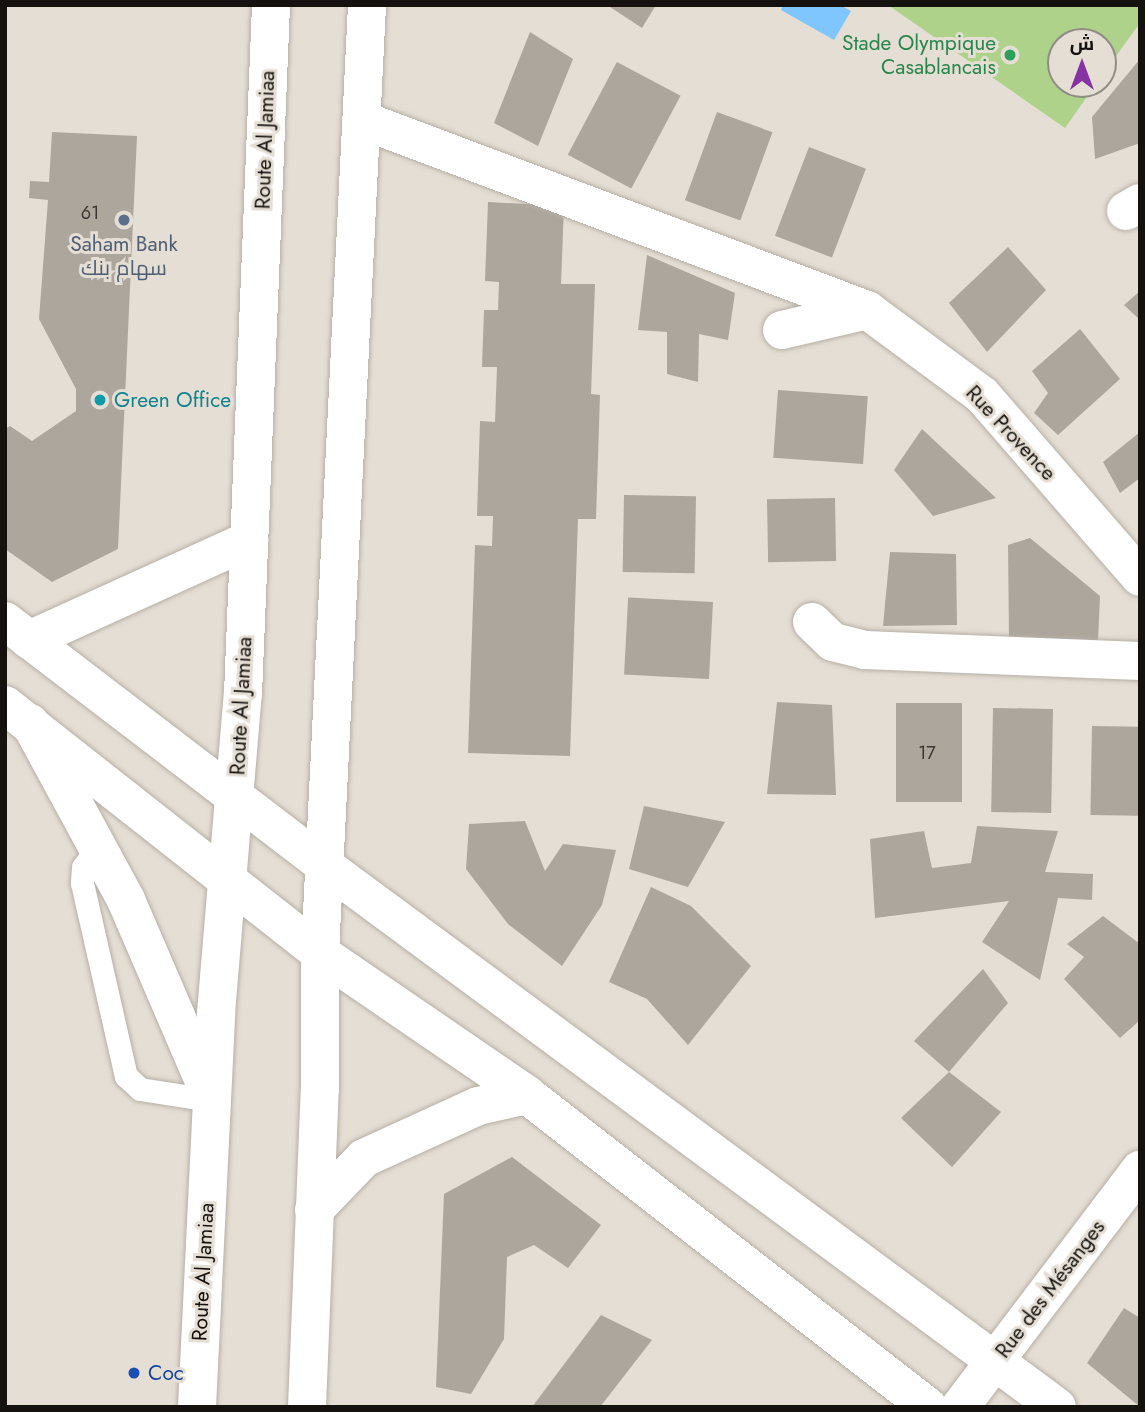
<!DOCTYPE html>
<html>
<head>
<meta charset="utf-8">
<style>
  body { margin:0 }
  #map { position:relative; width:1145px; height:1412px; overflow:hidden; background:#e5ded4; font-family:Jost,Cairo,sans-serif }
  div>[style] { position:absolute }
  .green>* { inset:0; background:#aed289 }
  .water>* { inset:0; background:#7ec6fd }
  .building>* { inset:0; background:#ada69d; transform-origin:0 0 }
  .roads { filter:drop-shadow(0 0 2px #b6afa6) drop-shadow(0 0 2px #b6afa6) }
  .lane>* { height:23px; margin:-11.5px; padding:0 11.5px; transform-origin:11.5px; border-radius:11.5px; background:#fff }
  .street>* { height:38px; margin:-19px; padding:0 19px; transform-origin:19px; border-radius:19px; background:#fff }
  .secondary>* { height:38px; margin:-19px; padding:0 19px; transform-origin:19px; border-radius:19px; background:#fff }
  .primary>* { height:38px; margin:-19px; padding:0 19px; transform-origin:19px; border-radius:19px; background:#fff }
  .dots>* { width:19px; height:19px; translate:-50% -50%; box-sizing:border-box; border:4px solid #e5ded4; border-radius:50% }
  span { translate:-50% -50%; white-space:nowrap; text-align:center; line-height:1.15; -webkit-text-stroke:6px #e5ded4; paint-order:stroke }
  .number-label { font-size:18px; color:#3a3632 }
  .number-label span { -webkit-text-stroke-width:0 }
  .leisure-label { font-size:21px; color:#27864d }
  .right { translate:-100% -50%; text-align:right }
  .street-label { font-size:21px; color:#14110e }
  .service-label { font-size:21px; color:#4e5e75 }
  .culture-label { font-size:21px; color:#0d838f }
  .left { translate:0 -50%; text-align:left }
  .transit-label { font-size:21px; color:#164399 }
  .frame { position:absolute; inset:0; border:7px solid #14110e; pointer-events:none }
  .north { position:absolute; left:1047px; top:28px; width:70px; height:70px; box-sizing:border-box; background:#e5ded4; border:2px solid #918c85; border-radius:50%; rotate:0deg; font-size:19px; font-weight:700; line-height:28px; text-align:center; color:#14110e }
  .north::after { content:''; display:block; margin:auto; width:24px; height:32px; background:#8533a2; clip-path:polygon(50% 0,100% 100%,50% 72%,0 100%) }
</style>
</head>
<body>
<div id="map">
  <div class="green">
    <i style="clip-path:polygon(888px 5px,1140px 5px,1140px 23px,1103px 74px,1103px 42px,1061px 42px,1061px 84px,1096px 84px,1065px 128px)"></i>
  </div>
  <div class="water">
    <i style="clip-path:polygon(783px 5px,840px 5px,851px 11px,834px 40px,781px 10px)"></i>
  </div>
  <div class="building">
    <i style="clip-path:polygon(607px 5px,656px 5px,642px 28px)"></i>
    <i style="clip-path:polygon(530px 32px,573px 59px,538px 146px,494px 123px)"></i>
    <i style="clip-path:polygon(1140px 59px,1140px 143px,1095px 159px,1092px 117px)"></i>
    <i style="left:617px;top:62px;width:72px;height:105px;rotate:28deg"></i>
    <i style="left:717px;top:112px;width:59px;height:94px;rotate:20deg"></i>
    <i style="clip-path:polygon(52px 132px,137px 136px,118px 549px,52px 582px,5px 549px,5px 429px,10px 426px,32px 441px,76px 411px,76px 389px,39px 319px,48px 200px,29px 198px,30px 181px,49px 182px)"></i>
    <i style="left:809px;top:147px;width:61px;height:95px;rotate:21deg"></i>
    <i style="clip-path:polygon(488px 202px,564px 206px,561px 284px,595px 284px,591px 394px,600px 395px,596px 519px,578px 519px,570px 756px,468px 753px,475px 545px,492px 546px,493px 516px,477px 516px,480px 421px,495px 422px,497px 367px,482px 367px,484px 310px,498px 310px,499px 282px,485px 281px)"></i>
    <i style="clip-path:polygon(1008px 247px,1046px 290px,987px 352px,949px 303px)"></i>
    <i style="clip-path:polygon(647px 255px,735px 293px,728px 340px,699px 334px,698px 382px,667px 374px,667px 332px,638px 330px)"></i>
    <i style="clip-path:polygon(1140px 291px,1140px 320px,1124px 305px)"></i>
    <i style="clip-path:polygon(1080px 329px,1120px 379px,1058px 435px,1034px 413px,1048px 393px,1032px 371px)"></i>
    <i style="left:778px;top:390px;width:90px;height:68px;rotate:4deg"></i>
    <i style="clip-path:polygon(922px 429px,996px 498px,933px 516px,894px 470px)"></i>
    <i style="clip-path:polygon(1140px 432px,1140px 478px,1120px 493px,1103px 462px)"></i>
    <i style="left:624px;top:495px;width:72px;height:77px;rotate:1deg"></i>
    <i style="left:835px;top:498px;width:63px;height:68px;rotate:89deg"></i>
    <i style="clip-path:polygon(1030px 538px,1100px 596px,1098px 641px,1009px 638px,1008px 545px)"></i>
    <i style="clip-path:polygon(890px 552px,956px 554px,957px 625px,883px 626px)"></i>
    <i style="left:713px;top:602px;width:77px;height:85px;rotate:93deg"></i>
    <i style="clip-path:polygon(777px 702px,832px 705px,836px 795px,767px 794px)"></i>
    <i style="left:896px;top:703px;width:66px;height:99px"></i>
    <i style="left:1053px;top:709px;width:104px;height:60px;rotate:91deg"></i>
    <i style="left:1092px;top:726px;width:48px;height:89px;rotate:1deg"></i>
    <i style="clip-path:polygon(644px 806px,725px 822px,688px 887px,629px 869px)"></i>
    <i style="clip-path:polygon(525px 821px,545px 871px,563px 844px,616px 850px,602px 905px,562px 966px,508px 924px,466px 869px,469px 824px)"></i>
    <i style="clip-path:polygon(977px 826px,1058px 831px,1045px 872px,1093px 874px,1092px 900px,1058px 898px,1040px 980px,982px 942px,1009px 901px,875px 918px,870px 839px,924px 831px,932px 868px,971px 863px)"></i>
    <i style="clip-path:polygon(651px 887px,691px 906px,751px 966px,688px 1045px,647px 999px,609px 982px)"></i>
    <i style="clip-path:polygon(1103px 916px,1140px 944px,1140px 1020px,1120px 1038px,1064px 979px,1084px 957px,1067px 944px)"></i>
    <i style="clip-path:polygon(983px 969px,1008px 1003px,949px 1072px,914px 1041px)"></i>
    <i style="clip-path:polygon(949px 1072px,1001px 1112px,952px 1167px,901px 1118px)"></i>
    <i style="clip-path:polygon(512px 1157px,601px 1225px,568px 1268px,534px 1245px,507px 1257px,504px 1339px,471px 1394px,436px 1387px,444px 1194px)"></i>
    <i style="clip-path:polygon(1124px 1308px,1140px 1318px,1140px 1407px,1087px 1363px)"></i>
    <i style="clip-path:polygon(601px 1315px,652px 1340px,600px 1407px,532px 1407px)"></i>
  </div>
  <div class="roads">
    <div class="lane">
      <i style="left:99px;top:846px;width:26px;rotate:127deg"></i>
      <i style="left:83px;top:867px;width:16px;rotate:94deg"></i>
      <i style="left:82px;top:883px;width:198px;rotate:77.2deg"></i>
      <i style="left:126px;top:1076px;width:19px;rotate:43deg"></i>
      <i style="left:140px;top:1089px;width:72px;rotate:8.8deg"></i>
    </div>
    <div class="street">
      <i style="left:362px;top:120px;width:540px;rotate:20.62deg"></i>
      <i style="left:867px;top:310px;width:143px;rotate:36.5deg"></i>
      <i style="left:982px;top:395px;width:241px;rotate:49deg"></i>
      <i style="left:1126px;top:211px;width:16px;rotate:-30deg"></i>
      <i style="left:782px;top:330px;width:87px;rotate:-13.2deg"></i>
      <i style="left:812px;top:622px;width:29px;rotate:44deg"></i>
      <i style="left:833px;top:642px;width:33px;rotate:14deg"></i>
      <i style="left:865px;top:650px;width:275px;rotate:2.3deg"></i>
      <i style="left:960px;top:1407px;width:298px;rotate:-52.8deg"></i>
    </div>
    <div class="secondary">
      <i style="left:5px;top:621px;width:403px;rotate:37.4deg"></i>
      <i style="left:325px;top:866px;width:910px;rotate:36.47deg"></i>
      <i style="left:5px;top:705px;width:401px;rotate:38.2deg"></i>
      <i style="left:320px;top:953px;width:251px;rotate:34.4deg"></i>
      <i style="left:527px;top:1095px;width:508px;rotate:37.88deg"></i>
    </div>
    <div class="primary">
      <i style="left:29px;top:640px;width:242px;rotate:-24.4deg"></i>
      <i style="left:30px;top:723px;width:201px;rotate:61.5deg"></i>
      <i style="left:126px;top:900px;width:202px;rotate:66.7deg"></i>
      <i style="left:314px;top:1210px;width:72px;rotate:-46.1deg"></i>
      <i style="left:364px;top:1158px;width:125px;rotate:-24.5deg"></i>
      <i style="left:478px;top:1106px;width:50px;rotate:-12.7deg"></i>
      <i style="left:197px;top:1407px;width:394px;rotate:-87.2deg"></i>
      <i style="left:216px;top:1013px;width:320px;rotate:-85.2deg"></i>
      <i style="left:243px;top:694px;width:690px;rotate:-87.67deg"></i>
      <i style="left:307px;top:1407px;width:318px;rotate:-87.7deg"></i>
      <i style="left:320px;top:1089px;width:136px;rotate:-90deg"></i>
      <i style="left:320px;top:953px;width:949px;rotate:-87.16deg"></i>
    </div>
  </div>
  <div class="dots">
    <i style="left:1010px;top:55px;background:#2e9e5b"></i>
    <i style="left:124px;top:220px;background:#5c6f8a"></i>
    <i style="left:100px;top:400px;background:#0f9aa8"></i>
    <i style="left:134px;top:1373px;background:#1a4fb4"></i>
  </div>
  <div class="number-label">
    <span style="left:90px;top:213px">61</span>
    <span style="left:927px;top:753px">17</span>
  </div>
  <div class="leisure-label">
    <span class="right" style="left:996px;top:55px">Stade Olympique<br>Casablancais</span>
  </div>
  <div class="street-label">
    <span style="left:265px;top:140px;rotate:-88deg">Route Al Jamiaa</span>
    <span style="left:1011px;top:433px;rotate:47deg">Rue Provence</span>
    <span style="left:241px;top:706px;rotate:-87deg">Route Al Jamiaa</span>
    <span style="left:203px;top:1272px;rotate:-87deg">Route Al Jamiaa</span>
    <span style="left:1050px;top:1289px;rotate:-53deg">Rue des Mésanges</span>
  </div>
  <div class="service-label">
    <span style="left:124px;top:256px">Saham Bank<br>سهام بنك</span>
  </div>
  <div class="culture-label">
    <span class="left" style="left:114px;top:400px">Green Office</span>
  </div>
  <div class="transit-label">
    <span class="left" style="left:148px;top:1373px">Coc</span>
  </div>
  <div class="frame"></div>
  <div class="north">ش</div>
</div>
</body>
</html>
